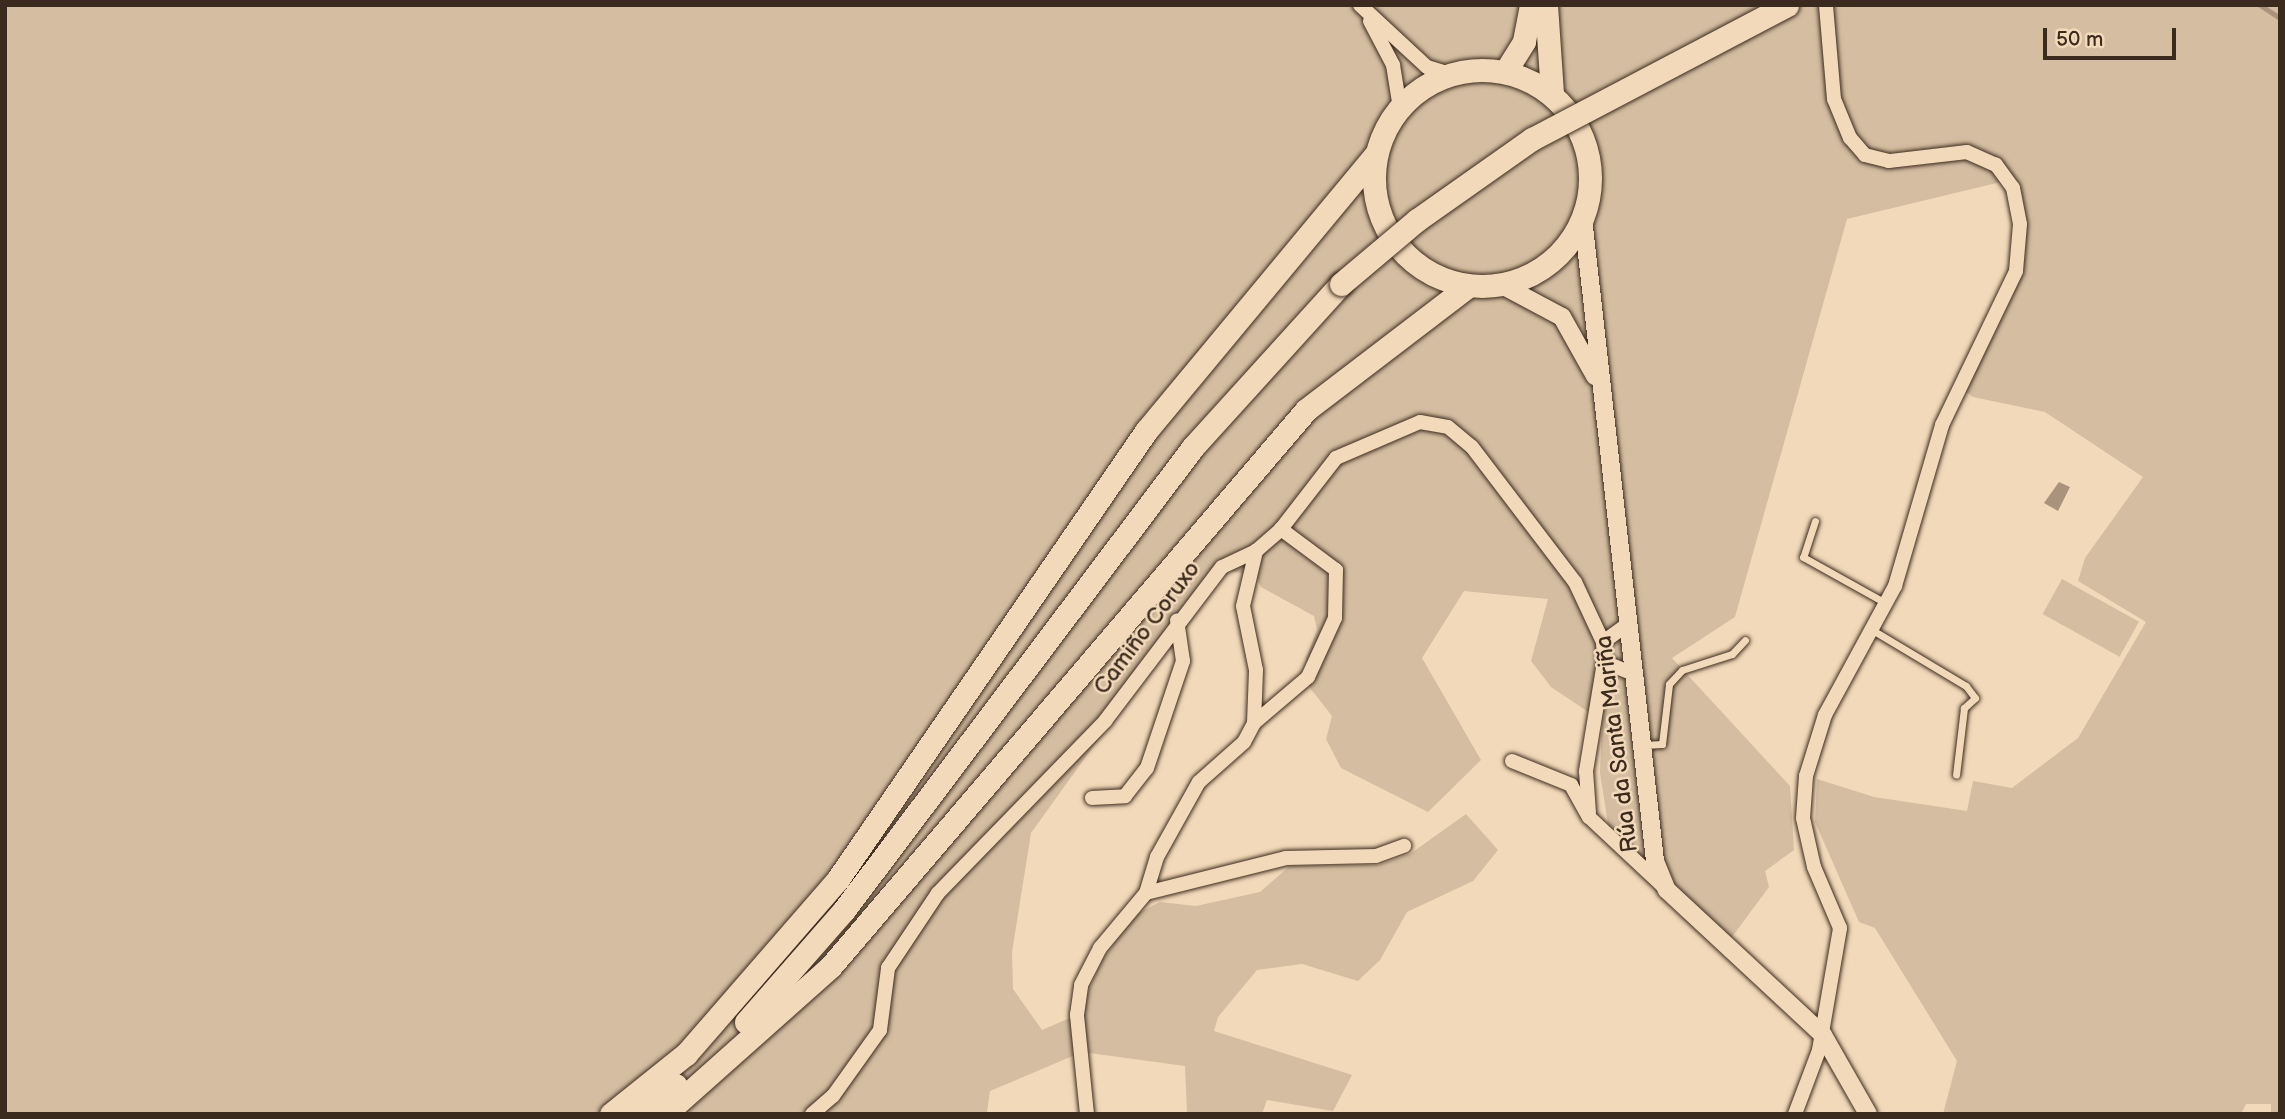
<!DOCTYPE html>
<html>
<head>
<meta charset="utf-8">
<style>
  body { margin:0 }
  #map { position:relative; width:2285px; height:1119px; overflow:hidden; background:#f2d9b9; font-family:"Balsamiq Sans",sans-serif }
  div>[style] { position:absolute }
  .green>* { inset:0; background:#d4bda0; transform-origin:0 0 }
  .water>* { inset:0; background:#aa937c }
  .stream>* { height:5px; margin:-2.5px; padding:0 2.5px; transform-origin:2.5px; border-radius:2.5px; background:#aa937c }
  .roads { filter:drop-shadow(0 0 2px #3b2a1e) drop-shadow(0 0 2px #3b2a1e) }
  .service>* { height:7px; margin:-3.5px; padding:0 3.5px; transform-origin:3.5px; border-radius:3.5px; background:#f2d9b9 }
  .minor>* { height:14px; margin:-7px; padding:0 7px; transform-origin:7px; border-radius:7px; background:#f2d9b9 }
  .tertiary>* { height:18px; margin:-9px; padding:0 9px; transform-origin:9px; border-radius:9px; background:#f2d9b9 }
  .trunk>* { height:23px; margin:-11.5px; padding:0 11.5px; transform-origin:11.5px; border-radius:11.5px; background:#f2d9b9 }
  .trunk>.ring { margin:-11.5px; padding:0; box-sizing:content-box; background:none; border:23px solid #f2d9b9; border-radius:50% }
  .bridges { filter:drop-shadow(0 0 2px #3b2a1e) drop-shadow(0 0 2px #3b2a1e) }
  .trunk-bridge>* { height:23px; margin:-11.5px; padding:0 11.5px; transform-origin:11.5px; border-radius:11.5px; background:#f2d9b9 }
  span { translate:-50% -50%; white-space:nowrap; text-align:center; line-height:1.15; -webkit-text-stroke:5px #f2d9b9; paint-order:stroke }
  .street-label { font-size:23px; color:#3b2a1e }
  .frame { position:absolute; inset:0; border:7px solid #3b2a1e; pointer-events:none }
  .scale { position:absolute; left:2043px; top:28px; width:133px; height:32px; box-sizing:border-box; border:4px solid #3b2a1e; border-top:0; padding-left:9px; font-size:21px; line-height:24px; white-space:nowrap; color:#3b2a1e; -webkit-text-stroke:5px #f2d9b9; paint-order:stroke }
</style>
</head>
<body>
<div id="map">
  <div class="green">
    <i style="clip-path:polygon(5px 5px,2280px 5px,2280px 1114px,2271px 1114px,2271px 1104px,2246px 1104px,2241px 1114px,1943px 1114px,1957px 1061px,1875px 928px,1859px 922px,1815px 822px,1817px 779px,1874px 797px,1967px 811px,1973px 781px,2012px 788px,2078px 738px,2146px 622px,2078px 581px,2085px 558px,2143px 477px,2045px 412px,1973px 397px,1960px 388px,2003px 300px,2020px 224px,2005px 181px,1847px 219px,1735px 617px,1672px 658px,1790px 786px,1794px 850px,1765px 871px,1769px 887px,1726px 945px,1688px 922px,1667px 890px,1610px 837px,1600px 773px,1602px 721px,1551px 687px,1531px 661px,1548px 599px,1464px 591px,1422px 658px,1481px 760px,1428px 812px,1341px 768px,1326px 739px,1332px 716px,1310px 688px,1306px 658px,1317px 630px,1314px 616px,1261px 587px,1256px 576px,1221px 569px,1031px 833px,1012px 952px,1013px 989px,1042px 1030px,1077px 1015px,1103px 959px,1135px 915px,1160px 902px,1196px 906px,1260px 892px,1290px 866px,1378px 865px,1410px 854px,1466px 814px,1498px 850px,1473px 881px,1407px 912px,1380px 960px,1358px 981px,1302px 964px,1257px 970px,1218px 1017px,1214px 1031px,1352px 1075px,1333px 1111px,1267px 1100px,1262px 1114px,1187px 1114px,1185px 1066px,1082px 1052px,990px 1091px,987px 1112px,980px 1114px,5px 1114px)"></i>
    <i style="left:2062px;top:579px;width:88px;height:40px;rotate:29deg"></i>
  </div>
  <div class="water">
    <i style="clip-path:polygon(2059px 482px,2070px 487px,2058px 511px,2044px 503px)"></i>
  </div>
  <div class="stream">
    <i style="left:2260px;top:5px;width:24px;rotate:33deg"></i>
  </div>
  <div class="roads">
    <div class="service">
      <i style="left:1815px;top:521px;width:38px;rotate:108deg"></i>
      <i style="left:1803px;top:557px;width:93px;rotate:29.1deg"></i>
      <i style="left:1869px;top:628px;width:113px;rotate:30.9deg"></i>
      <i style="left:1966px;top:686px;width:15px;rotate:53deg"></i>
      <i style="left:1975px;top:698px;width:15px;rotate:138deg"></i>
      <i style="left:1964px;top:708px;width:67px;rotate:96.8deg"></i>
      <i style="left:1644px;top:745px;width:18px;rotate:-3deg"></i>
      <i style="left:1662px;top:744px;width:60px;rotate:-83.3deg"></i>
      <i style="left:1669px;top:684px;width:19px;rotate:-47deg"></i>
      <i style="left:1682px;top:670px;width:52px;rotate:-17.7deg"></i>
      <i style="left:1732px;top:654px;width:19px;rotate:-47deg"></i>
    </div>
    <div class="minor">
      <i style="left:1360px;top:5px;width:91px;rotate:42.8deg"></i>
      <i style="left:1427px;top:67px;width:24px;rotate:17deg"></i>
      <i style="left:1370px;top:21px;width:50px;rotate:62.4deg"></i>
      <i style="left:1393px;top:65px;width:44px;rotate:80.8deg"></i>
      <i style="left:1628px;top:624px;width:31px;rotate:144deg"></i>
      <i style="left:1603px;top:642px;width:20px;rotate:87deg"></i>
      <i style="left:1604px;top:662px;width:31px;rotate:22deg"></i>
      <i style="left:1254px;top:723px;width:71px;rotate:-40.4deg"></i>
      <i style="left:1308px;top:677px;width:65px;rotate:-65.4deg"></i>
      <i style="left:1335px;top:618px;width:48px;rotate:-88.8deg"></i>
      <i style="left:1336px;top:570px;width:69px;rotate:-143.3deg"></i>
      <i style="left:1512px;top:761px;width:64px;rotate:22.1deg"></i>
      <i style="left:1571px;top:785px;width:37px;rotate:61deg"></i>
      <i style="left:1589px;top:817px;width:105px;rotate:43.1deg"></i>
      <i style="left:1092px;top:798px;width:33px;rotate:-3deg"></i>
      <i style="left:1125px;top:796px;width:36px;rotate:-52deg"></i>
      <i style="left:1147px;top:768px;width:113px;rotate:-71.4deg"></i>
      <i style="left:1183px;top:661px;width:41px;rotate:-98.3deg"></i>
      <i style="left:1589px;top:813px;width:42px;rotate:-94.1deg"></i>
      <i style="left:1586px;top:771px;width:110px;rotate:-80.6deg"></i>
      <i style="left:1146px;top:893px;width:38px;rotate:-73deg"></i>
      <i style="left:1157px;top:857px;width:86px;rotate:-60.8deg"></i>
      <i style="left:1199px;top:782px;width:60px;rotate:-41.6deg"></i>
      <i style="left:1244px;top:742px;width:21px;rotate:-62deg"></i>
      <i style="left:1254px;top:723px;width:53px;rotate:-87.8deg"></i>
      <i style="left:1256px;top:670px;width:65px;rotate:-101.5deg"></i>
      <i style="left:1243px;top:606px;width:57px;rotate:-76.7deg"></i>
      <i style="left:812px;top:1114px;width:28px;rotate:-41deg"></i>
      <i style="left:833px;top:1096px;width:81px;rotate:-54.5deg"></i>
      <i style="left:880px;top:1030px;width:63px;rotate:-82.6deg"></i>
      <i style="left:888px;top:968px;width:90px;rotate:-56.3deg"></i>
      <i style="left:938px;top:893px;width:240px;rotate:-45.8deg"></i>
      <i style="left:1105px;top:721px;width:193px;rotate:-52.8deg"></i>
      <i style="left:1222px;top:567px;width:38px;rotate:-25deg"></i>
      <i style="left:1256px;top:551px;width:33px;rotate:-41deg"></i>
      <i style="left:1281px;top:529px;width:90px;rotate:-52.2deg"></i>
      <i style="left:1336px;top:458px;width:91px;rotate:-23.2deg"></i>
      <i style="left:1420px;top:422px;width:28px;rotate:10deg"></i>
      <i style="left:1448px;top:427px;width:31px;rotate:40deg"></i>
      <i style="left:1472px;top:447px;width:170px;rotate:52.7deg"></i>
      <i style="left:1575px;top:582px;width:66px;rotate:65deg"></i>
      <i style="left:1087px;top:1114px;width:100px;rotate:-95.8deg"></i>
      <i style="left:1077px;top:1015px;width:30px;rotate:-82deg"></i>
      <i style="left:1081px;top:985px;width:42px;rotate:-62.8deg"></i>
      <i style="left:1100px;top:948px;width:72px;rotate:-50.1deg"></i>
      <i style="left:1146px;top:893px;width:144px;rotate:-14deg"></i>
      <i style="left:1286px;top:858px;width:90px;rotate:-1.3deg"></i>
      <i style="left:1376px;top:856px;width:30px;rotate:-20deg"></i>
      <i style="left:1795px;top:1114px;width:68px;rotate:-69.4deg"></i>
      <i style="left:1819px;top:1050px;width:124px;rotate:-80.2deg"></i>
      <i style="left:1840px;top:928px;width:66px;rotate:-113.1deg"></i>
      <i style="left:1814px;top:867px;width:50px;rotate:-102.7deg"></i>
      <i style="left:1803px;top:818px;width:42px;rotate:-85.9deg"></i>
      <i style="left:1806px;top:776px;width:64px;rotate:-72.7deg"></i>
      <i style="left:1825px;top:715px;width:147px;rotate:-61.5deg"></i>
      <i style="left:1895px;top:586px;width:168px;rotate:-73.7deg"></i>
      <i style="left:1942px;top:425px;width:171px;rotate:-64.3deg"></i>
      <i style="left:2016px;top:271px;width:47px;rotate:-85.1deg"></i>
      <i style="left:2020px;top:224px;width:37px;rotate:-101deg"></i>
      <i style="left:2013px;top:188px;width:29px;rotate:-126deg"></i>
      <i style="left:1996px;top:165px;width:32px;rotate:-156deg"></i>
      <i style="left:1967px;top:152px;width:79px;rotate:173.4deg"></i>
      <i style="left:1889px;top:161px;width:25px;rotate:-166deg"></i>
      <i style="left:1865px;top:155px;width:23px;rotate:-131deg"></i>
      <i style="left:1850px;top:138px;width:42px;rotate:-112.3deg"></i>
      <i style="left:1834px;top:99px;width:94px;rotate:-94.9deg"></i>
    </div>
    <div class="tertiary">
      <i style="left:1583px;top:218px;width:647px;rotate:83.61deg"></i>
      <i style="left:1655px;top:861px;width:31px;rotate:68deg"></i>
      <i style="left:1667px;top:890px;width:213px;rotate:42.9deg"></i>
      <i style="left:1823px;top:1035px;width:91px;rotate:60.3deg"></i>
      <i style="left:1502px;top:285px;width:68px;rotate:28.1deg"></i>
      <i style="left:1562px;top:317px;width:68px;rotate:60.8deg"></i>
    </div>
    <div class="trunk">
      <i style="left:1546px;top:5px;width:89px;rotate:86.1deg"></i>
      <i class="ring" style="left:1374px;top:70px;width:193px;height:193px"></i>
      <i style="left:1505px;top:72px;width:36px;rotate:-58deg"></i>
      <i style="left:1524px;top:41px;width:37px;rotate:-79deg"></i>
      <i style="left:746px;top:1022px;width:149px;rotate:-48.8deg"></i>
      <i style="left:844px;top:910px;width:580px;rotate:-52.99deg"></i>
      <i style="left:1193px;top:447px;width:220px;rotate:-47.8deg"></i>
      <i style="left:611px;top:1114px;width:96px;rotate:-38.7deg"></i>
      <i style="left:686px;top:1054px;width:232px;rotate:-49deg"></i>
      <i style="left:838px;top:879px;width:544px;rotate:-55.49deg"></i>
      <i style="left:1146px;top:431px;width:360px;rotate:-50.3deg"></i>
      <i style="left:640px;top:1114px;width:46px;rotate:-38.9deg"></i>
      <i style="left:665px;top:1114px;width:222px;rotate:-41.7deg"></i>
      <i style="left:831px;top:966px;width:731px;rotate:-49.49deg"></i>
      <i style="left:1306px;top:410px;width:204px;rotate:-37.4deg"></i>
    </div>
  </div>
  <div class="bridges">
    <div class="trunk-bridge">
      <i style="left:1341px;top:284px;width:99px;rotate:-40.1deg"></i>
      <i style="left:1417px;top:220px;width:141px;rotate:-35.2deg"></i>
      <i style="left:1532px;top:139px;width:288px;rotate:-27.7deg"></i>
    </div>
  </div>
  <div class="street-label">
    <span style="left:1147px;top:628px;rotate:-53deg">Camiño Coruxo</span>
    <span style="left:1617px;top:744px;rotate:-97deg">Rúa da Santa Mariña</span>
  </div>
  <div class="frame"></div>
  <div class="scale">50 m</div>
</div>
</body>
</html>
